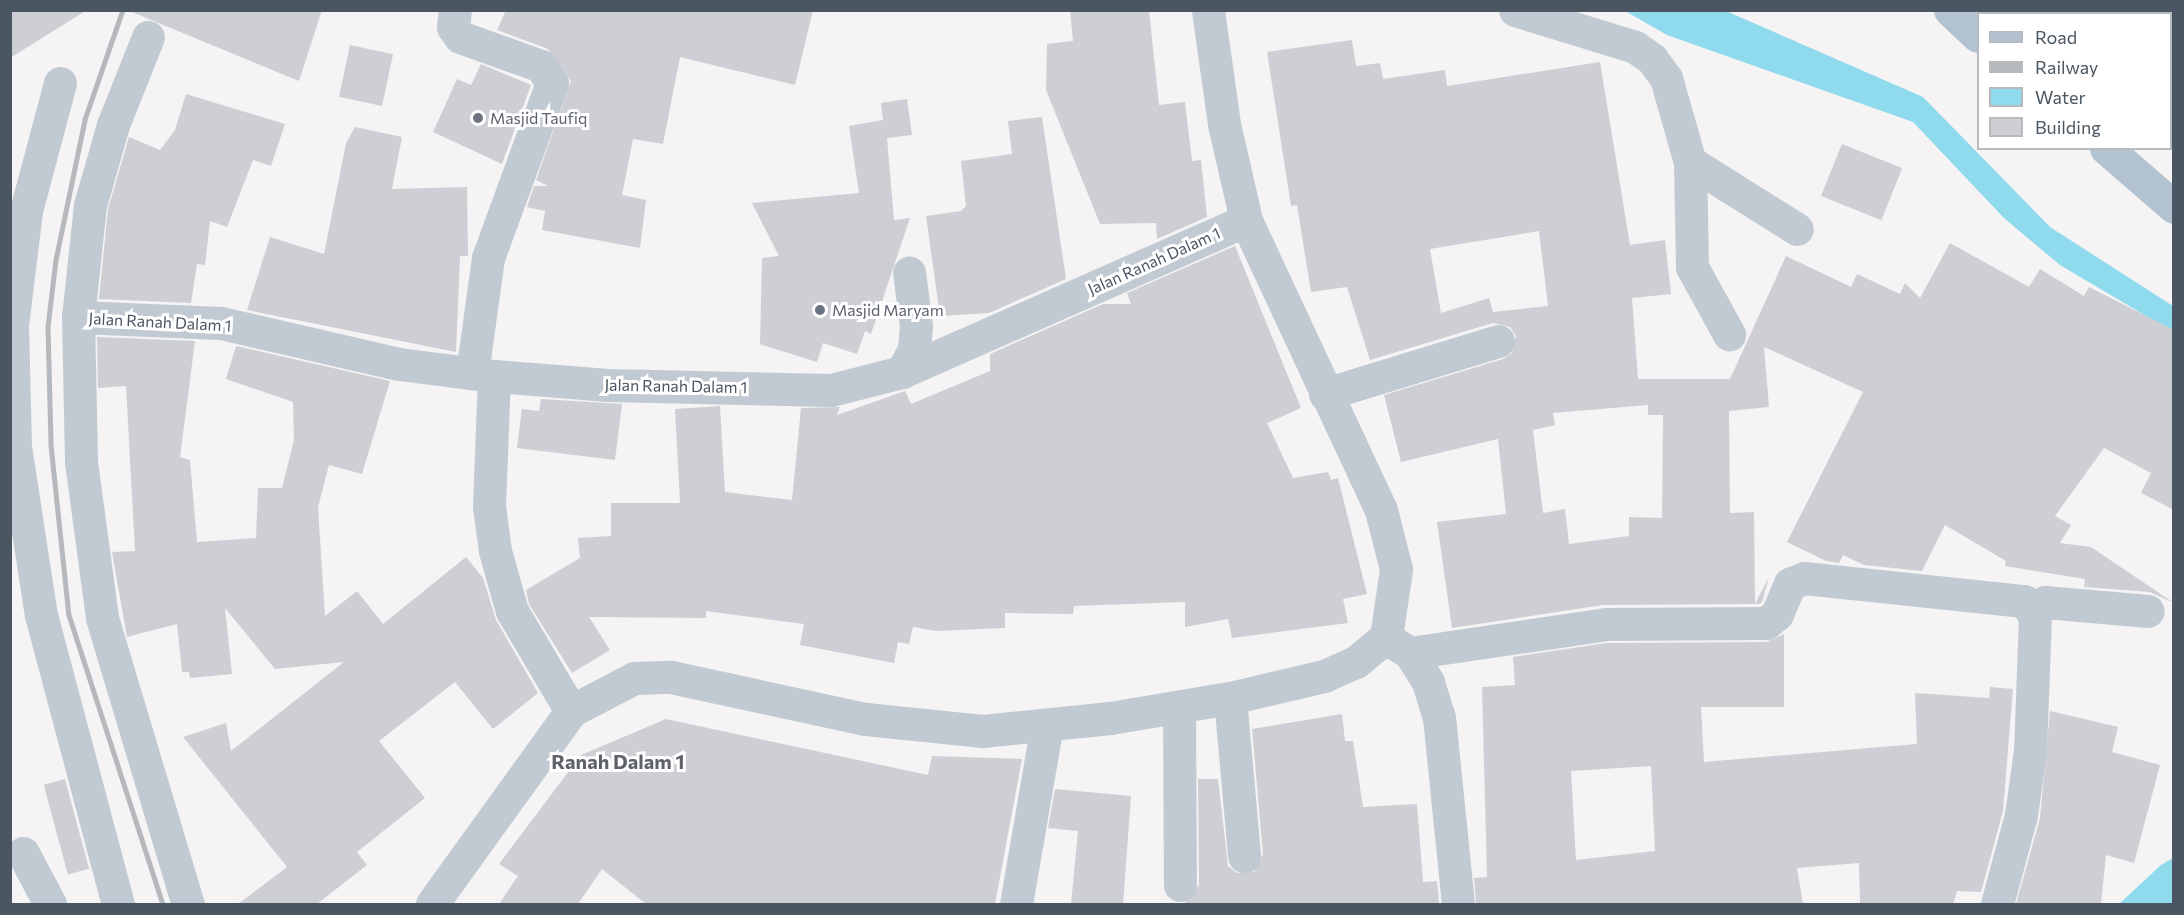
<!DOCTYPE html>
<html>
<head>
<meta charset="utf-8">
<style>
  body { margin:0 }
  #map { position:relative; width:2184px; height:915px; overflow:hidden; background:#f5f3f3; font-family:Commissioner,sans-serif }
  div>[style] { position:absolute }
  .water>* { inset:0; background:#90daee }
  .building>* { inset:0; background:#cdcfd5; transform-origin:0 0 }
  .minor>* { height:33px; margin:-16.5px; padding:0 16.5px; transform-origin:16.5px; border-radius:16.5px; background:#c1cad2 }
  .major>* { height:33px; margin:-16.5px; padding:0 16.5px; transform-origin:16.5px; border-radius:16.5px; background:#b3c2d1 }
  .rail>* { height:4.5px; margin:-2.25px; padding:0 2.25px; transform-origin:2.25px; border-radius:2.25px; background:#b5b8bd }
  .dots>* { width:16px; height:16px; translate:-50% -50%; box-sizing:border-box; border:3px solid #fff; border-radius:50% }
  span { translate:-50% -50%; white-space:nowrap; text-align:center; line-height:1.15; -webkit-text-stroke:6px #fff; paint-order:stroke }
  .worship-label { font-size:16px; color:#5b616d }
  .left { translate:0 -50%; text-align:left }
  .street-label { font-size:16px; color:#4a5661 }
  .quarter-label { font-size:20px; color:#5f6368; font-weight:700 }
  .frame { position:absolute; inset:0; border:12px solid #4a5661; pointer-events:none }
  .legend { position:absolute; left:1977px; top:12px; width:195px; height:138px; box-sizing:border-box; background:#fff; border:2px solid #b7bbc0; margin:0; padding:8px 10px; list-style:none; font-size:18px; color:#4a5661 }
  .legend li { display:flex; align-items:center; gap:12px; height:30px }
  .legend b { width:30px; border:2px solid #b7bbc0 }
</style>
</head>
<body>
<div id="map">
  <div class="water">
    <i style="clip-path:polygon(1625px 11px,1726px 11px,1923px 97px,2050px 227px,2173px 306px,2173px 332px,2060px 265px,2004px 218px,1913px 122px,1667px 35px)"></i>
    <i style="clip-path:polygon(2173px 858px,2173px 904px,2119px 904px,2161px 865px)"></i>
  </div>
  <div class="building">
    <i style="clip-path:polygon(10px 10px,87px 10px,10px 58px)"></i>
    <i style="clip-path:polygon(127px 10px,322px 10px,299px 81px)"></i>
    <i style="clip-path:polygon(506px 10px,813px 10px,795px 85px,680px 57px,663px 144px,633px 139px,622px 195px,646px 200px,640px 248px,542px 230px,545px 211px,527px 207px,534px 186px,548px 186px,536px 180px,571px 81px,548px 49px,497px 30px)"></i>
    <i style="clip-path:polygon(1070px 10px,1149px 10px,1159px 105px,1185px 102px,1192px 161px,1201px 160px,1207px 217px,1157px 239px,1156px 223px,1100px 224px,1046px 90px,1047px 44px,1073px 41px)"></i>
    <i style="clip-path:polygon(evenodd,1352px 40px,1356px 66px,1380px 63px,1383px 79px,1445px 70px,1447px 86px,1600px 62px,1630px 245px,1665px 240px,1671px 294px,1632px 298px,1638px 379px,1730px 379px,1786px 256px,1851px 287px,1857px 274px,1900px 294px,1905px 283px,1920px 298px,1950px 243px,2029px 287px,2040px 269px,2084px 296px,2089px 287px,2174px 330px,2174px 510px,2141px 493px,2151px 473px,2104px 448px,2055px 516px,2071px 525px,2060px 543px,2091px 547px,2174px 603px,2150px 592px,2084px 587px,2085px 579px,2005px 566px,2006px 561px,1945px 525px,1922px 571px,1864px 565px,1843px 555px,1839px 563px,1826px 561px,1787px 542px,1863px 392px,1764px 347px,1769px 407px,1729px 411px,1730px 513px,1754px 512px,1755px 604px,1769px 577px,1762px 602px,1759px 604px,1603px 605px,1452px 628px,1437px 522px,1506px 514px,1498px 439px,1401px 462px,1384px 395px,1503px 359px,1512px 353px,1516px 336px,1510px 327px,1493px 323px,1370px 360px,1347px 287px,1311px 292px,1297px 205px,1291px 206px,1267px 52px,1352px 40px,1539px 231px,1548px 306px,1493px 312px,1489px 298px,1441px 313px,1430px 249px,1539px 231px,1352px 40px,1648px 405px,1648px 415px,1663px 415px,1662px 518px,1629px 517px,1629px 536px,1569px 544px,1565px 509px,1543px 513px,1533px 430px,1555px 425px,1553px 413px,1648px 405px)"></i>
    <i style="left:350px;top:45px;width:44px;height:53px;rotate:12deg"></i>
    <i style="clip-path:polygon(481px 64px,531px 85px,502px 164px,433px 132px,457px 79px,471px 85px)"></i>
    <i style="clip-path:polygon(186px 94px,285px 124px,271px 166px,253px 160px,227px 227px,210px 221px,205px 265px,197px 264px,191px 303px,99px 299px,108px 209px,129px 137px,160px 150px,175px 130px)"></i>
    <i style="clip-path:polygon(907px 99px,912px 135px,887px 138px,894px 220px,910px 218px,871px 334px,865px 331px,857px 354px,823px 343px,817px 362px,760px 344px,762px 258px,779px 256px,752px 203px,859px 193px,849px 126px,883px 120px,881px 103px)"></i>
    <i style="clip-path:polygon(1042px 117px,1066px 279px,989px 313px,940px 316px,926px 216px,961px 211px,966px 206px,961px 161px,1012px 154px,1008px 121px)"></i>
    <i style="clip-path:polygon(355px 127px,402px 137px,392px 189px,467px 187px,468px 256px,460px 256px,456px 352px,247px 310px,270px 237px,324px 254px,346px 143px)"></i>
    <i style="left:1842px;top:144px;width:65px;height:56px;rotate:22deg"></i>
    <i style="clip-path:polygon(1235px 246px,1301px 408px,1267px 423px,1293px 478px,1328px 472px,1331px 480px,1338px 478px,1367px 594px,1343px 599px,1348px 623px,1232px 638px,1228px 619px,1185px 627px,1185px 602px,1074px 606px,1073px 614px,1005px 613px,1005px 628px,936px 631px,913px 627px,909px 644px,898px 642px,894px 663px,800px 645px,804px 624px,706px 611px,706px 618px,589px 617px,610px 650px,572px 673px,529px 604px,526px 590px,580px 558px,578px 538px,611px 536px,611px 503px,680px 503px,675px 409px,720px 406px,725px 492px,792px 500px,801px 408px,840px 407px,837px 415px,905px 391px,911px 404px,990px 371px,990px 354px,1103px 304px,1131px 304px,1127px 293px)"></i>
    <i style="clip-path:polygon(97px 337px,195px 341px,180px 457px,190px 460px,197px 542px,256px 538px,258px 488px,282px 488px,294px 440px,293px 402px,226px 379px,236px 346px,390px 381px,362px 474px,329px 465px,318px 507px,325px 616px,357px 591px,383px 624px,466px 557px,483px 578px,496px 620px,538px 693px,493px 729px,455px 682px,379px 741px,425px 798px,357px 852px,367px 865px,317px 904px,238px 904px,287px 867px,183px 737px,226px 723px,231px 751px,344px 662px,275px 669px,225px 608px,232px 674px,190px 678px,189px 672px,182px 672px,177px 624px,127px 637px,112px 552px,135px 551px,126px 386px,98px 388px)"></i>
    <i style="clip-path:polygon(541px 399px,622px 404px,615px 460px,517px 448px,522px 409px,539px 411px)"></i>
    <i style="clip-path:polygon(evenodd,1784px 634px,1784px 707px,1701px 707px,1704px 762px,1917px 744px,1915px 693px,1989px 698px,1990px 687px,2013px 689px,2003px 811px,1981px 892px,1957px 891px,1953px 904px,1860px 904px,1859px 863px,1797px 868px,1803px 904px,1476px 904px,1474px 878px,1487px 877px,1482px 687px,1515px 685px,1513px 657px,1607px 643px,1766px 642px,1784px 634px,1651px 766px,1655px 851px,1576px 860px,1571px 771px,1651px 766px)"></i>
    <i style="clip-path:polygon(2050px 711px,2118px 727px,2112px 752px,2160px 765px,2134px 863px,2106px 855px,2101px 904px,2016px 904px,2040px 818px)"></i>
    <i style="clip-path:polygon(1342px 714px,1345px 741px,1353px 741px,1363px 807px,1417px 804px,1423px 882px,1437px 881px,1439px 904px,1184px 904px,1199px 885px,1198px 779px,1218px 779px,1228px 866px,1237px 873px,1254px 872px,1263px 854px,1252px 729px)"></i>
    <i style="clip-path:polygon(666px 719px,928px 775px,932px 756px,1022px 759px,995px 904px,646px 904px,602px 869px,578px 904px,499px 904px,518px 876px,499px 864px,581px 755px)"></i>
    <i style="left:65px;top:779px;width:93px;height:22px;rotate:75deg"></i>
    <i style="clip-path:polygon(1055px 789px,1131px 796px,1123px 904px,1071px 904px,1078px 831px,1048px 828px)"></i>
  </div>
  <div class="minor">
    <i style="left:455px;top:10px;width:17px;rotate:97deg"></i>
    <i style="left:453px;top:27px;width:12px;rotate:55deg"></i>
    <i style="left:460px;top:37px;width:86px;rotate:19.7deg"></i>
    <i style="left:541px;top:66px;width:20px;rotate:57deg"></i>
    <i style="left:552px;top:83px;width:186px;rotate:110.1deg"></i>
    <i style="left:488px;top:258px;width:116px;rotate:97.9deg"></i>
    <i style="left:1515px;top:10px;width:126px;rotate:17.1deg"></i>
    <i style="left:1635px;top:47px;width:21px;rotate:35deg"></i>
    <i style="left:1652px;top:59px;width:24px;rotate:54deg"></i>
    <i style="left:1666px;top:78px;width:87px;rotate:74.1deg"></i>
    <i style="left:1690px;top:162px;width:126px;rotate:32.1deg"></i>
    <i style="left:148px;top:37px;width:95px;rotate:111.7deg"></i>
    <i style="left:113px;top:125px;width:83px;rotate:106deg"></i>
    <i style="left:90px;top:205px;width:113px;rotate:96.1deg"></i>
    <i style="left:78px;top:317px;width:145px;rotate:88.8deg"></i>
    <i style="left:81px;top:462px;width:157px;rotate:82.3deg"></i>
    <i style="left:102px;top:618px;width:299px;rotate:73.3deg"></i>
    <i style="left:60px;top:83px;width:132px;rotate:104.9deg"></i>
    <i style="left:26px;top:211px;width:115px;rotate:97deg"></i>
    <i style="left:12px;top:325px;width:121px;rotate:88.6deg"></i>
    <i style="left:15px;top:446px;width:171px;rotate:81.3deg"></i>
    <i style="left:41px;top:615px;width:299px;rotate:75.1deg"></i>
    <i style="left:1690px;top:162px;width:105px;rotate:88.9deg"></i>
    <i style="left:1692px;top:267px;width:77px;rotate:61.1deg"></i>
    <i style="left:78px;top:317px;width:143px;rotate:2.4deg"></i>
    <i style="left:221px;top:323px;width:183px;rotate:13deg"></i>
    <i style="left:399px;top:364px;width:96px;rotate:7.2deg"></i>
    <i style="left:494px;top:376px;width:114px;rotate:4.5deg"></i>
    <i style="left:608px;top:385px;width:223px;rotate:1.3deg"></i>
    <i style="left:831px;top:390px;width:73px;rotate:-14.2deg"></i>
    <i style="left:902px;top:372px;width:376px;rotate:-23.8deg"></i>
    <i style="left:902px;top:372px;width:26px;rotate:-62deg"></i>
    <i style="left:914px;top:349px;width:23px;rotate:-85deg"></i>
    <i style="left:916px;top:326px;width:54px;rotate:-97.4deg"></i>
    <i style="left:494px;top:376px;width:130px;rotate:92.2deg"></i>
    <i style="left:489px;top:506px;width:45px;rotate:82.4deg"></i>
    <i style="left:495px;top:551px;width:62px;rotate:74.2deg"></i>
    <i style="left:512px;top:611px;width:116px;rotate:59.5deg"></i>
    <i style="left:1325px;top:394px;width:181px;rotate:-17deg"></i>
    <i style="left:2031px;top:608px;width:15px;rotate:-23deg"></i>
    <i style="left:2045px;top:602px;width:103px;rotate:5deg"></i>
    <i style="left:1392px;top:642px;width:21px;rotate:31deg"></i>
    <i style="left:1410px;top:653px;width:34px;rotate:58deg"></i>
    <i style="left:1428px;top:682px;width:37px;rotate:73deg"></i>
    <i style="left:1439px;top:717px;width:188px;rotate:84.2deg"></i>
    <i style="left:1410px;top:653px;width:198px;rotate:-8.4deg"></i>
    <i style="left:1606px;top:624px;width:160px;rotate:-0.4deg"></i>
    <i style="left:1766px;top:623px;width:14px;rotate:-39deg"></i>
    <i style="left:1777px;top:614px;width:33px;rotate:-67deg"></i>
    <i style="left:1790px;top:584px;width:15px;rotate:-23deg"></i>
    <i style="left:1804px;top:578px;width:221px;rotate:6deg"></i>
    <i style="left:2024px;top:601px;width:19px;rotate:54deg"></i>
    <i style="left:2035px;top:616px;width:134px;rotate:92.1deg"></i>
    <i style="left:2030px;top:750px;width:66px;rotate:97.9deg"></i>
    <i style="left:2021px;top:815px;width:92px;rotate:105.1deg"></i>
    <i style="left:1230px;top:698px;width:159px;rotate:84.9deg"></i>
    <i style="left:1179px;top:708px;width:177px;rotate:89.7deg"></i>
    <i style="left:23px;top:853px;width:58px;rotate:62.1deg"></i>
    <i style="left:432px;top:904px;width:238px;rotate:-54.2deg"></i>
    <i style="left:571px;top:711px;width:71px;rotate:-27.6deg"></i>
    <i style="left:634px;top:678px;width:37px;rotate:-2deg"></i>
    <i style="left:671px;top:677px;width:199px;rotate:12.2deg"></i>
    <i style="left:866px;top:719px;width:117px;rotate:5.9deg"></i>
    <i style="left:982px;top:731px;width:129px;rotate:-5.8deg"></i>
    <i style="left:1110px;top:718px;width:122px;rotate:-9.5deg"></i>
    <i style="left:1230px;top:698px;width:97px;rotate:-13.2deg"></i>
    <i style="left:1324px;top:676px;width:35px;rotate:-24deg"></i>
    <i style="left:1356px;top:662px;width:39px;rotate:-40deg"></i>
    <i style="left:1386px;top:637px;width:69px;rotate:-81.6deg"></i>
    <i style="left:1396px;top:569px;width:61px;rotate:-104.3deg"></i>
    <i style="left:1381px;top:510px;width:320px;rotate:-115deg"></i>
    <i style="left:1246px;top:220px;width:98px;rotate:-102.9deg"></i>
    <i style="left:1224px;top:124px;width:115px;rotate:-98deg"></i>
    <i style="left:1016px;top:904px;width:182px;rotate:-80.2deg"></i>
  </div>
  <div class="major">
    <i style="left:1950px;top:10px;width:38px;rotate:43deg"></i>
    <i style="left:2106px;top:148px;width:90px;rotate:40.9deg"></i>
  </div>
  <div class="rail">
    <i style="left:123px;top:10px;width:116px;rotate:109.1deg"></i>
    <i style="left:85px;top:120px;width:143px;rotate:101.7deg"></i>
    <i style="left:56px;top:260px;width:67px;rotate:96.8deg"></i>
    <i style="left:48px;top:327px;width:118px;rotate:88.5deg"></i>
    <i style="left:51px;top:445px;width:171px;rotate:84deg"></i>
    <i style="left:69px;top:615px;width:304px;rotate:72deg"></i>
  </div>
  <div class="dots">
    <i style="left:478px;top:118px;background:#6b7280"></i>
    <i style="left:820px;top:310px;background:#6b7280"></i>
  </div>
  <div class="worship-label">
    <span class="left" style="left:490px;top:118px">Masjid Taufiq</span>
    <span class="left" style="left:832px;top:310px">Masjid Maryam</span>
  </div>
  <div class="street-label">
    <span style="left:1154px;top:261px;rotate:-24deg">Jalan Ranah Dalam 1</span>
    <span style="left:160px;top:322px;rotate:3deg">Jalan Ranah Dalam 1</span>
    <span style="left:676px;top:386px;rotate:1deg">Jalan Ranah Dalam 1</span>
  </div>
  <div class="quarter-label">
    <span style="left:618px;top:761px">Ranah Dalam 1</span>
  </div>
  <div class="frame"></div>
  <ul class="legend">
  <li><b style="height:8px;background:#b3c2d1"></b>Road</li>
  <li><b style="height:8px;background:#b5b8bd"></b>Railway</li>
  <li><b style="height:16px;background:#90daee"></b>Water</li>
  <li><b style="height:16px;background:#cdcfd5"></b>Building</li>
  </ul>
</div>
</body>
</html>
